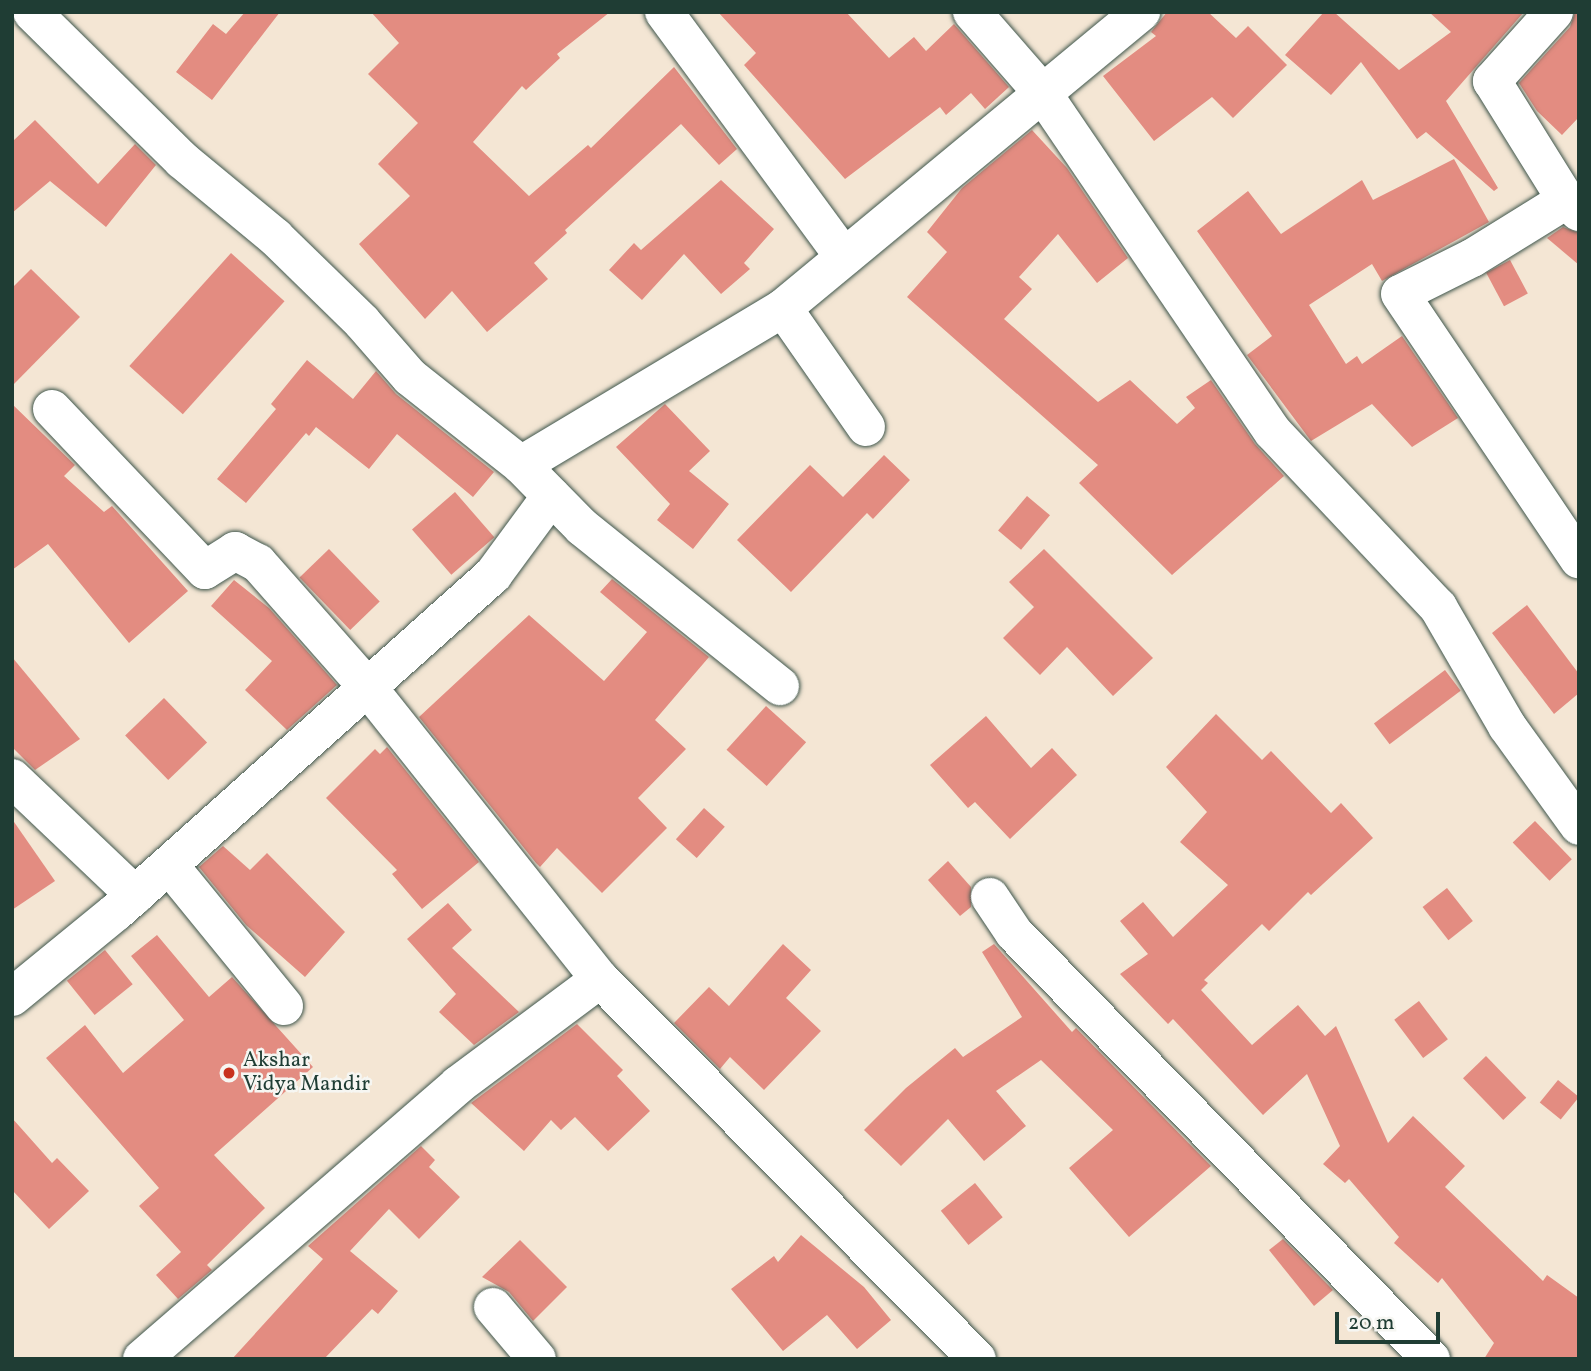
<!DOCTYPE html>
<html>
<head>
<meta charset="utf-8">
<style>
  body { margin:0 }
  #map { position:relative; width:1591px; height:1371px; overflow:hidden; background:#f4e6d4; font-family:Vollkorn,serif }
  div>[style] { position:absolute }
  .building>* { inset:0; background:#e38c81; transform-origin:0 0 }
  .roads { filter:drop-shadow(0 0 2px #3f564c) drop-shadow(0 0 2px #3f564c) }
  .minor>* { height:38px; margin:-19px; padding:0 19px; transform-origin:19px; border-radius:19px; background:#fff }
  .dots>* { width:19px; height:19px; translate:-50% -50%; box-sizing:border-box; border:4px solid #f6f6f2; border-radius:50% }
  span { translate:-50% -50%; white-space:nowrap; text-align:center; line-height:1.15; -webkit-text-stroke:5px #f6f6f2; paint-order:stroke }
  .poi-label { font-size:21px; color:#1f3d34 }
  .left { translate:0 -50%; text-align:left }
  .frame { position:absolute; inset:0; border:14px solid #1f3d34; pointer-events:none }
  .scale { position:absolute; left:1335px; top:1312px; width:105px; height:32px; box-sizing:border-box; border:4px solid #1f3d34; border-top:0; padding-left:9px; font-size:21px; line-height:24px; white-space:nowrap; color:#1f3d34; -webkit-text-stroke:5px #f6f6f2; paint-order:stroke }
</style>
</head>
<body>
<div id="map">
  <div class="building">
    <i style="clip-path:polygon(245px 12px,280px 12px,212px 100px,176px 72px,213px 24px,226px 34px)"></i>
    <i style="clip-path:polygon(371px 12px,610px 12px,557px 54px,560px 58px,526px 90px,522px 86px,473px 142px,529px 196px,588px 145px,591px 148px,674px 67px,737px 149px,719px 165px,681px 124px,565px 230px,567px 233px,534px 263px,548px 279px,487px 332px,452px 291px,425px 319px,359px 244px,410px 196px,378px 164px,418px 123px,368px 74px,399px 43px)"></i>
    <i style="clip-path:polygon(718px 12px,846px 12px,889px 58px,914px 37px,926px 51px,954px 24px,1009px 87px,985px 109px,971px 93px,946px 115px,940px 107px,845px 179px,744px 65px,756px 53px)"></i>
    <i style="clip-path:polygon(1167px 12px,1208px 12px,1236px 38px,1248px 26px,1287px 65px,1233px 118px,1212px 97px,1154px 141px,1103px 76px,1156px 36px,1151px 32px)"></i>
    <i style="clip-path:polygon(1324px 12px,1334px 12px,1399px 70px,1451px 32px,1429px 12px,1524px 12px,1446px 101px,1498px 188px,1494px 191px,1426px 132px,1417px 139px,1361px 62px,1331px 95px,1285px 55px)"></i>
    <i style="clip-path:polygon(1575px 12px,1579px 12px,1579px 117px,1562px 135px,1537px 111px,1519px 83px,1570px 27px)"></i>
    <i style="clip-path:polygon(35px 120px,98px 184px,135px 144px,156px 165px,106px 227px,50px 181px,12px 213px,12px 142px)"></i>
    <i style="clip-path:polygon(1032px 130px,1067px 168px,1128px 258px,1097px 283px,1058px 234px,1019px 277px,1032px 289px,1004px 319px,1098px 402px,1130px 380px,1177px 424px,1195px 408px,1186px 397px,1211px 380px,1255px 444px,1284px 476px,1172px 575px,1079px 483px,1098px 465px,907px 297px,947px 252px,927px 232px,962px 188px)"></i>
    <i style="clip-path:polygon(1454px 159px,1489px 222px,1382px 281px,1372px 264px,1309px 305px,1346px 364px,1357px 356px,1362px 364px,1402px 336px,1458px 418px,1412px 447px,1372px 404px,1311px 441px,1247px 355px,1272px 336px,1197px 231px,1248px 191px,1281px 234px,1362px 180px,1373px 200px)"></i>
    <i style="clip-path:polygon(721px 180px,774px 229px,744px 263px,750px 269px,721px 294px,684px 254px,642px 300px,609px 270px,634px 243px,641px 250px)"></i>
    <i style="clip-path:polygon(1563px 227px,1579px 233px,1579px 265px,1547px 238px)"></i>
    <i style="left:231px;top:253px;width:72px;height:152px;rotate:42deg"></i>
    <i style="left:1510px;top:260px;width:38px;height:27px;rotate:62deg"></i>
    <i style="clip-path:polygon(31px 269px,80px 317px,12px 386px,12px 288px)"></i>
    <i style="clip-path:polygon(307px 360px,353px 399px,376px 371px,396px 394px,494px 472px,473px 497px,397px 434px,369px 469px,316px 427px,309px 436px,306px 433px,246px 503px,217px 479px,276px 409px,271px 404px)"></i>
    <i style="clip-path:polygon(12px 404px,75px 465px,64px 476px,104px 512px,112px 506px,188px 591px,129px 643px,48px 544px,12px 570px)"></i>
    <i style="clip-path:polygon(665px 404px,710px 451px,689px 471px,729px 504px,693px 549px,657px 520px,670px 504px,616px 447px)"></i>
    <i style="clip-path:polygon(884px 455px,910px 480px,873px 519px,867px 513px,791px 592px,737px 540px,810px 465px,843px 497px)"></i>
    <i style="left:455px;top:492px;width:60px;height:57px;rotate:49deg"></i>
    <i style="left:1027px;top:496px;width:30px;height:45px;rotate:40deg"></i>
    <i style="left:329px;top:549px;width:73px;height:41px;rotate:46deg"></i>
    <i style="clip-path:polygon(1044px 549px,1153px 658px,1113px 696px,1067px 647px,1040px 675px,1003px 638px,1034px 607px,1009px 582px)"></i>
    <i style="clip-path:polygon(612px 579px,709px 657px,655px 720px,686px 749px,638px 798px,667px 828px,602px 893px,557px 848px,540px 867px,536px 863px,419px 717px,529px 615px,604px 681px,647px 632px,600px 592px)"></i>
    <i style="clip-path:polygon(234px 580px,269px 608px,337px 685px,287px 730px,245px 690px,272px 661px,211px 606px)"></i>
    <i style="clip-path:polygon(1527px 605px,1579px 674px,1579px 693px,1554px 714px,1492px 633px)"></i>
    <i style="clip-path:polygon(12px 657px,80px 739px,35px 770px,12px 747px)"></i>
    <i style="left:1445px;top:670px;width:26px;height:89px;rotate:53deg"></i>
    <i style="left:164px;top:698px;width:62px;height:54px;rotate:46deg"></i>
    <i style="left:766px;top:706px;width:54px;height:59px;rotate:42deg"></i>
    <i style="clip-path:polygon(1216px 714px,1262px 760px,1271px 751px,1331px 813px,1341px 803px,1373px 838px,1311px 895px,1308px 892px,1269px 931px,1262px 924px,1204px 980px,1208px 983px,1201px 990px,1252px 1045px,1298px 1005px,1325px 1036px,1336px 1026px,1388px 1143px,1413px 1116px,1465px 1166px,1445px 1187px,1543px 1281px,1547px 1275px,1579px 1298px,1579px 1359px,1484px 1359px,1494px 1343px,1442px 1278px,1438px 1283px,1394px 1243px,1399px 1237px,1349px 1179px,1345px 1183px,1323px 1164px,1340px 1146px,1307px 1074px,1263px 1115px,1173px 1019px,1168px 1024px,1120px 974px,1148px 954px,1120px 921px,1143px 902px,1173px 937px,1228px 885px,1180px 842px,1207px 812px,1166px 767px)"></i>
    <i style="clip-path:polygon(986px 716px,1031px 768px,1052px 748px,1077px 775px,1010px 839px,975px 802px,968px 808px,930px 765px)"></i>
    <i style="clip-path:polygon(387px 747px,479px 862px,422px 909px,392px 874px,397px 870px,326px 798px,375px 749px,380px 754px)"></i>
    <i style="left:704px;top:808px;width:28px;height:42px;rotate:42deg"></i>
    <i style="clip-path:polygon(12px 819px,55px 881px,12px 910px)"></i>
    <i style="left:1535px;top:821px;width:53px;height:31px;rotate:46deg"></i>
    <i style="clip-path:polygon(223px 846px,250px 870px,267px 853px,345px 932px,305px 977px,246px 925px,199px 867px)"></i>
    <i style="clip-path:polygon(948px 861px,971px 887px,971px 907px,960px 916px,928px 880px)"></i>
    <i style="left:1447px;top:888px;width:42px;height:31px;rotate:52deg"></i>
    <i style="clip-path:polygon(448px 903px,472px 930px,452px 948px,519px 1012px,474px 1045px,439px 1012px,456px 994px,407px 939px)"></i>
    <i style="clip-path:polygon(157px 935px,209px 997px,232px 977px,313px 1067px,214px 1155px,265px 1208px,207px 1265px,212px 1270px,178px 1299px,156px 1275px,181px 1252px,139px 1206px,159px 1188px,46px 1058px,85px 1025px,123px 1073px,184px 1020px,131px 956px)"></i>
    <i style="clip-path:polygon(783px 944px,811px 970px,786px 998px,821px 1031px,764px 1090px,730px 1057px,720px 1069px,674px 1023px,709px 987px,729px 1006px)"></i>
    <i style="clip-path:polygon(994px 944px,1072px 1032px,1076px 1028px,1211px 1166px,1129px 1237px,1069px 1168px,1113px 1130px,1041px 1060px,996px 1091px,1026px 1126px,984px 1161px,948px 1119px,901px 1166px,864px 1130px,906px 1088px,955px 1048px,963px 1057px,1022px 1017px,982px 952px)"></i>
    <i style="left:105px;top:950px;width:44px;height:49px;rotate:51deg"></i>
    <i style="left:1419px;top:1001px;width:48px;height:31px;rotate:53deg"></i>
    <i style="clip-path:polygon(577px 1024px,623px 1070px,617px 1076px,650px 1111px,608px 1151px,575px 1117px,561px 1130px,551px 1120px,524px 1151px,471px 1103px)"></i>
    <i style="left:1486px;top:1056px;width:58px;height:32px;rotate:46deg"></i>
    <i style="left:1558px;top:1080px;width:27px;height:29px;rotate:39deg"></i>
    <i style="clip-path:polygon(12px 1118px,52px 1163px,57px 1158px,89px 1191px,49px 1229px,12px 1190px)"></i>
    <i style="clip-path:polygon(421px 1146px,435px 1160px,429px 1167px,460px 1197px,419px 1239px,389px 1209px,350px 1251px,398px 1291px,378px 1314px,372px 1309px,324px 1359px,232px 1359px,323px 1259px,308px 1246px)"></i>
    <i style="left:975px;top:1183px;width:44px;height:44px;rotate:51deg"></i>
    <i style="clip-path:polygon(801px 1235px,864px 1287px,891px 1320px,857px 1349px,827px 1315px,783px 1351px,731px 1289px,774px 1256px,778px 1262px)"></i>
    <i style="clip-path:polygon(1283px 1239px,1333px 1290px,1314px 1306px,1269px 1250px)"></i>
    <i style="clip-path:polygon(520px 1240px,567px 1287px,533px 1321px,509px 1292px,482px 1277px)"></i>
  </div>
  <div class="roads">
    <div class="minor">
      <i style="left:32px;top:12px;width:211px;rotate:44.6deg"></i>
      <i style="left:182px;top:160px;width:121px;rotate:39.6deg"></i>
      <i style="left:275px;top:237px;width:122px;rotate:44.3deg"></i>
      <i style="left:362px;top:322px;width:73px;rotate:48.9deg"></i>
      <i style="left:410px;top:377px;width:142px;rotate:38.4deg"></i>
      <i style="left:521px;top:465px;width:87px;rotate:45.5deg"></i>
      <i style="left:582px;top:527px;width:254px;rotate:38.8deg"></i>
      <i style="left:664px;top:12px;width:304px;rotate:53.7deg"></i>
      <i style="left:972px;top:12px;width:105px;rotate:48.9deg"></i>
      <i style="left:1041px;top:91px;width:412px;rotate:55.8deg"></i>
      <i style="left:1273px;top:432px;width:241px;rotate:46.7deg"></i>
      <i style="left:1438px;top:607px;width:138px;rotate:59.9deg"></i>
      <i style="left:1507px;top:726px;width:123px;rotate:54.2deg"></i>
      <i style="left:1554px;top:12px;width:93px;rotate:131.9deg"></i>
      <i style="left:1492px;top:81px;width:140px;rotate:58.1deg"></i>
      <i style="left:1579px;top:212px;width:18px;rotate:-137deg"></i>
      <i style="left:1566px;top:200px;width:110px;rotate:148.3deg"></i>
      <i style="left:1472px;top:258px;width:80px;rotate:153.4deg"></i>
      <i style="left:1400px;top:294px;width:320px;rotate:56deg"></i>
      <i style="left:783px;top:308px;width:145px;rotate:55.1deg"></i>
      <i style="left:52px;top:409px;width:222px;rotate:46.5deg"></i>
      <i style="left:205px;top:570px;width:36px;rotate:-32deg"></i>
      <i style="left:235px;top:551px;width:26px;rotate:28deg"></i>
      <i style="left:258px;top:563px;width:168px;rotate:48.6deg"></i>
      <i style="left:369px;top:689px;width:371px;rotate:51.5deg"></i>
      <i style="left:600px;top:979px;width:535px;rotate:45.23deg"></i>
      <i style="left:521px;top:465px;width:305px;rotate:-30.9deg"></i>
      <i style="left:783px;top:308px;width:465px;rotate:-39.6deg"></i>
      <i style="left:12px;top:778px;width:170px;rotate:43.6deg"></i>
      <i style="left:169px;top:865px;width:182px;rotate:50.8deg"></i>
      <i style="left:990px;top:897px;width:43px;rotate:56.3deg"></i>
      <i style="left:1014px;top:933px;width:596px;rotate:45.61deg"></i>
      <i style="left:12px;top:997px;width:134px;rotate:-39.3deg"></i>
      <i style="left:116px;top:912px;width:506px;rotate:-41.79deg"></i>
      <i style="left:493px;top:575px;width:98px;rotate:-53.7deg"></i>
      <i style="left:493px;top:1307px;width:68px;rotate:49.8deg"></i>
      <i style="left:142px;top:1359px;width:418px;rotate:-40.9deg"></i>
      <i style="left:458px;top:1085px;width:177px;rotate:-36.7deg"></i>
    </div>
  </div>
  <div class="dots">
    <i style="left:229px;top:1073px;background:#c8321e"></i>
  </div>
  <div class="poi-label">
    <span class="left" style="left:243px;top:1073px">Akshar<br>Vidya Mandir</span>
  </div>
  <div class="frame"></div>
  <div class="scale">20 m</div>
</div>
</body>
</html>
